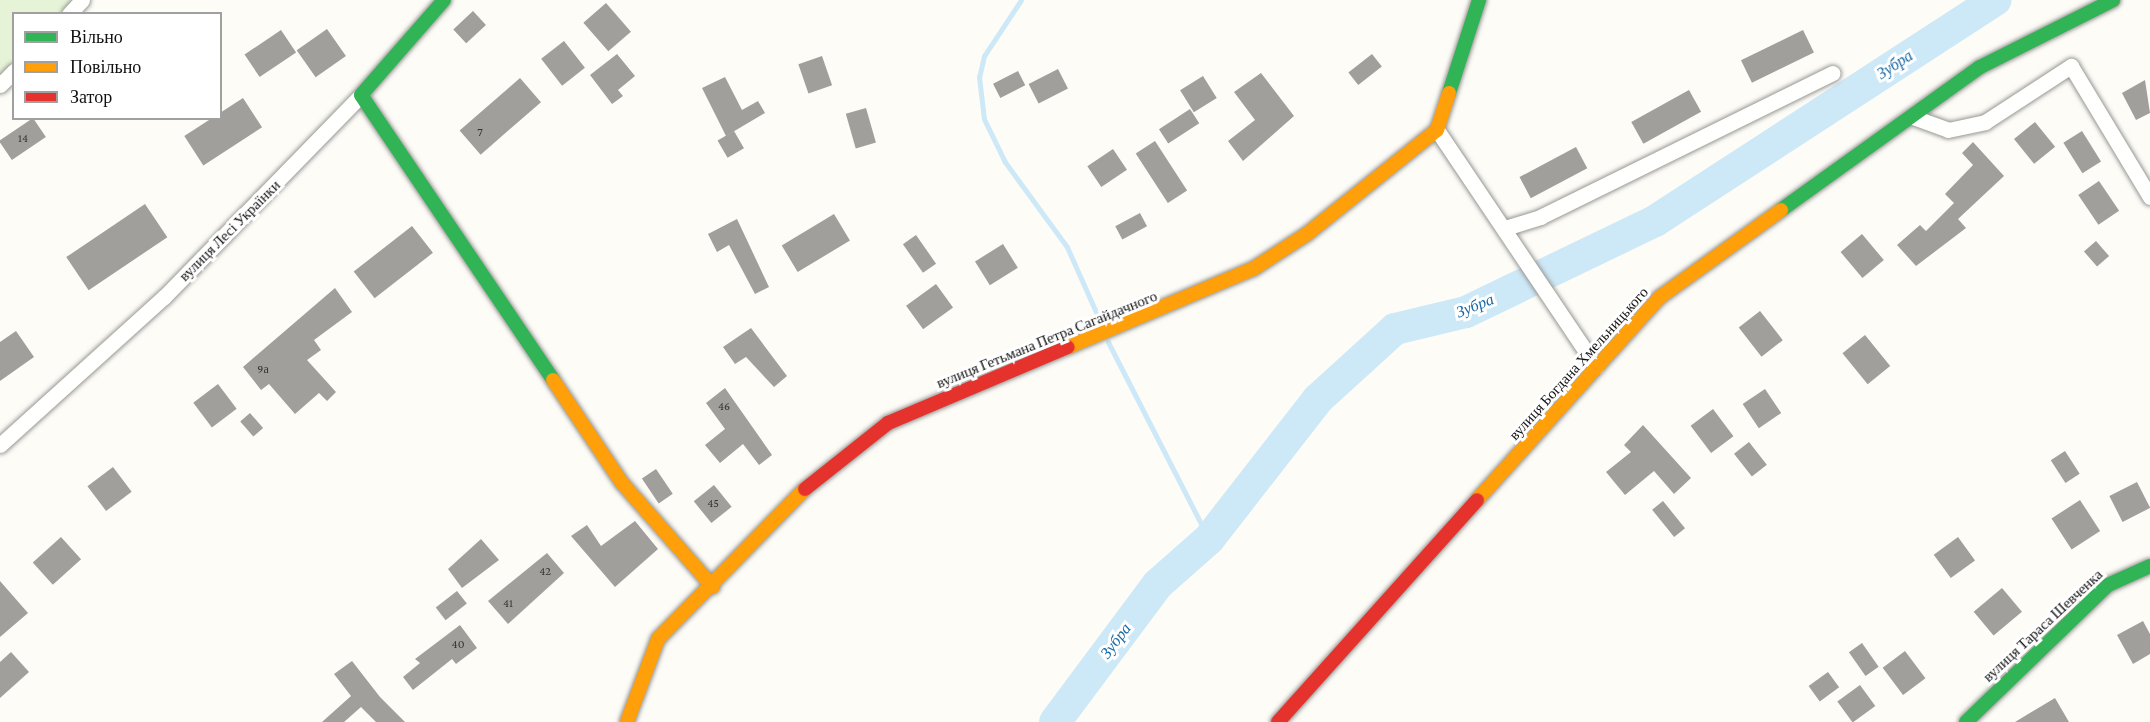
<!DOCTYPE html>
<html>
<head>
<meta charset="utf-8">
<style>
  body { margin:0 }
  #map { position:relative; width:2150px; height:722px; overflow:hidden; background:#fdfcf7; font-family:"Crimson Pro",serif }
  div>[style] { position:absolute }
  .green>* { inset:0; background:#e7f3d7 }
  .stream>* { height:5px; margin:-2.5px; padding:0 2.5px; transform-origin:2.5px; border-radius:2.5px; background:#cde8f7 }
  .river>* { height:32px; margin:-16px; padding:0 16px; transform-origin:16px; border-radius:16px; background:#cde8f7 }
  .building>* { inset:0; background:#a19f9c; transform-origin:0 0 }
  .roads { filter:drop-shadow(0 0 2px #979795) drop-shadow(0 0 2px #979795) }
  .street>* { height:15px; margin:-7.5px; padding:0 7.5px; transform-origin:7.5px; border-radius:7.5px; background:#fffffe }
  .fast>* { height:14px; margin:-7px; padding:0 7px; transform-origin:7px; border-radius:7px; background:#30b455 }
  .slow>* { height:14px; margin:-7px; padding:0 7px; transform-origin:7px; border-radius:7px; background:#ff9f0a }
  .jam>* { height:14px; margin:-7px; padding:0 7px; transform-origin:7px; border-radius:7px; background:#e5322d }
  span { translate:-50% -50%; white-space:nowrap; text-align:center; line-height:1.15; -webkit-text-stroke:6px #fff; paint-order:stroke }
  .number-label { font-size:12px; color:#353434 }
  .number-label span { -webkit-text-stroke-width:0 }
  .street-label { font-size:15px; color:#111 }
  .water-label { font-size:16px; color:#1768a6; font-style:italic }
  .legend { position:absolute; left:12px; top:12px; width:210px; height:108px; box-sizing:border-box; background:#fff; border:2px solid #a0a0a0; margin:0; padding:8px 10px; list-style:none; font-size:18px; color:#111 }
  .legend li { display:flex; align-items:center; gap:12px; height:30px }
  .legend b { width:30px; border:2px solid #a0a0a0 }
</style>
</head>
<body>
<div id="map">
  <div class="green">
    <i style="clip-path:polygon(0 0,82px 0,69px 13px,14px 14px,13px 71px,0 85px)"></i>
  </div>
  <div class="stream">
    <i style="left:1021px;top:0;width:67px;rotate:123.5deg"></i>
    <i style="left:984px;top:56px;width:22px;rotate:103deg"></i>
    <i style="left:979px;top:77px;width:42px;rotate:83.2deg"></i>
    <i style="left:984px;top:119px;width:48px;rotate:64deg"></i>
    <i style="left:1005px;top:162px;width:105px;rotate:53.9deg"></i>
    <i style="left:1067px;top:247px;width:89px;rotate:66deg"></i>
    <i style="left:1108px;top:342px;width:221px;rotate:62.9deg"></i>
  </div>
  <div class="river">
    <i style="left:1055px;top:722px;width:172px;rotate:-53.3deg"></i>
    <i style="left:1158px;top:584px;width:68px;rotate:-41.4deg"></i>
    <i style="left:1209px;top:539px;width:177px;rotate:-52.1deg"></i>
    <i style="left:1318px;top:399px;width:104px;rotate:-42.3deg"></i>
    <i style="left:1395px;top:329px;width:73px;rotate:-13.5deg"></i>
    <i style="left:1466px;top:312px;width:210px;rotate:-25.7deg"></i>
    <i style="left:1655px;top:221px;width:406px;rotate:-33deg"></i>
  </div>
  <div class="building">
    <i style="left:606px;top:3px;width:38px;height:30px;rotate:49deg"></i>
    <i style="left:473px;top:11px;width:19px;height:27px;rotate:47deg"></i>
    <i style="left:327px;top:29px;width:33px;height:37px;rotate:55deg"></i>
    <i style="left:281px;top:30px;width:27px;height:44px;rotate:56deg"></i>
    <i style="left:1803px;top:30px;width:25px;height:69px;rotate:64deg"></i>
    <i style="left:564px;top:41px;width:34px;height:29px;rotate:52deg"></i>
    <i style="clip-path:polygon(617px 54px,635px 76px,618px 90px,623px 96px,612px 104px,590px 75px)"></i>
    <i style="left:1372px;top:54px;width:16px;height:30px;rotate:52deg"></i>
    <i style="left:822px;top:56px;width:31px;height:25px;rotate:71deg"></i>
    <i style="left:1058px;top:69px;width:22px;height:33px;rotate:63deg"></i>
    <i style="left:1018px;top:71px;width:16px;height:28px;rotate:63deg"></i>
    <i style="clip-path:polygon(1261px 73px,1294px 116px,1243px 161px,1228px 141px,1255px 120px,1234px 92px)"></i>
    <i style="left:1203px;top:76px;width:26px;height:27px;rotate:58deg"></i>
    <i style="clip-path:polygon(725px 77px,742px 110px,758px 101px,765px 113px,726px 136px,702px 88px)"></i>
    <i style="left:520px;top:78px;width:32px;height:80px;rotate:49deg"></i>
    <i style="clip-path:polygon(2145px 80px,2150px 113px,2136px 120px,2122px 93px)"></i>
    <i style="left:1689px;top:90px;width:25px;height:66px;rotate:61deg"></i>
    <i style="left:243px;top:98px;width:35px;height:70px;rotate:57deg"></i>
    <i style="left:866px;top:108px;width:36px;height:21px;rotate:74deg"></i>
    <i style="left:1190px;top:109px;width:17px;height:37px;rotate:57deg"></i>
    <i style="left:33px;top:118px;width:23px;height:41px;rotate:56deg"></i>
    <i style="left:2035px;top:122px;width:32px;height:27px;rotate:51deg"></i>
    <i style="left:734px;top:131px;width:20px;height:19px;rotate:60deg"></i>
    <i style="left:2082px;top:131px;width:36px;height:22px;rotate:58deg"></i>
    <i style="left:1155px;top:141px;width:59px;height:23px;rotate:57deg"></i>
    <i style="clip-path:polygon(1973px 142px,2004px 176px,1958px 219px,1966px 228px,1916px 266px,1897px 245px,1920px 225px,1926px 231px,1954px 203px,1945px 194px,1973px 165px,1962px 153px)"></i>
    <i style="left:1576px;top:147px;width:24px;height:64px;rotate:62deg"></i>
    <i style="left:1113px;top:149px;width:25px;height:31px;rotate:56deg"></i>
    <i style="left:2099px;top:181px;width:36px;height:25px;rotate:56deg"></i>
    <i style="left:145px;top:204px;width:40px;height:95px;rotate:56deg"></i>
    <i style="left:1140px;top:213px;width:15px;height:28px;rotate:62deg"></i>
    <i style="left:834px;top:214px;width:31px;height:61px;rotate:59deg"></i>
    <i style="clip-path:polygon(737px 219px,769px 287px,755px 294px,729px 245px,717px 252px,708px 234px)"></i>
    <i style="left:412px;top:226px;width:34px;height:74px;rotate:52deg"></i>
    <i style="left:1862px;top:234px;width:34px;height:28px;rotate:50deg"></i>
    <i style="left:916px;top:235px;width:35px;height:16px;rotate:55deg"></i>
    <i style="left:2096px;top:241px;width:20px;height:16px;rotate:49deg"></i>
    <i style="left:1003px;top:244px;width:28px;height:33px;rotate:58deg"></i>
    <i style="left:936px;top:284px;width:29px;height:37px;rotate:54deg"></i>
    <i style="clip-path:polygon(335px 288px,352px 312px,314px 340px,321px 350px,307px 360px,336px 392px,327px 401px,319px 393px,295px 414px,269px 384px,261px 390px,243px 367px)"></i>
    <i style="left:1760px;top:311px;width:37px;height:27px;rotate:52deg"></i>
    <i style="clip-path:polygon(751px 328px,787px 376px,774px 387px,746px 357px,735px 364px,723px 347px)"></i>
    <i style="clip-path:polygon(16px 331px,34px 357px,0 381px,0 342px)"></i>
    <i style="left:1865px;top:335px;width:40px;height:29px;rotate:51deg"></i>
    <i style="left:218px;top:384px;width:31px;height:31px;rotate:53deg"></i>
    <i style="clip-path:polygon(725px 388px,772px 455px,759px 465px,743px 444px,720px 463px,705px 445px,725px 429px,706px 403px)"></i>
    <i style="left:1765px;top:389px;width:29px;height:27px;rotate:56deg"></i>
    <i style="left:1713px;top:409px;width:34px;height:28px;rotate:53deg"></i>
    <i style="left:250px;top:413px;width:20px;height:13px;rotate:49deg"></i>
    <i style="clip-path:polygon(1643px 425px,1691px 478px,1674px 494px,1654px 471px,1625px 495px,1606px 472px,1631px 452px,1624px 445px)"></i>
    <i style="left:1749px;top:442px;width:29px;height:19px;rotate:52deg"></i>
    <i style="left:2065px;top:451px;width:27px;height:17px;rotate:57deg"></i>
    <i style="left:113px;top:467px;width:31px;height:32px;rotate:53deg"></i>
    <i style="left:656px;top:469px;width:30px;height:17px;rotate:56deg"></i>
    <i style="left:2137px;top:482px;width:29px;height:31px;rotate:63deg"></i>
    <i style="left:714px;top:485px;width:28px;height:26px;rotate:51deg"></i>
    <i style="left:2080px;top:500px;width:37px;height:34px;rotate:57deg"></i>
    <i style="left:1663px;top:501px;width:35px;height:14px;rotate:51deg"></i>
    <i style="clip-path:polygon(635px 521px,658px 549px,615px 587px,571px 536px,587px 525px,601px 546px)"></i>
    <i style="left:61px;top:537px;width:30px;height:38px;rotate:48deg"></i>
    <i style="left:1958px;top:537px;width:29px;height:30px;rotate:54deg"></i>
    <i style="clip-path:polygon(481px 539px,499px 560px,462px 588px,448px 569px)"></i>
    <i style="clip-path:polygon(547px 553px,564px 573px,508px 624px,488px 601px)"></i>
    <i style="clip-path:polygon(0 581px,28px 613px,0 637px)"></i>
    <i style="left:2002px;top:588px;width:31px;height:37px;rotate:50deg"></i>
    <i style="left:457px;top:591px;width:16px;height:27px;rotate:52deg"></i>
    <i style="clip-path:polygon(2143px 621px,2150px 634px,2150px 654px,2133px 664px,2117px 635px)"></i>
    <i style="clip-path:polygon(460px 625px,477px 648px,456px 664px,452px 659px,413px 690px,403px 677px,420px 663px,415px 659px)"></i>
    <i style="left:1862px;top:643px;width:29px;height:16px;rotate:55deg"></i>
    <i style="left:1905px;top:651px;width:34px;height:28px;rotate:53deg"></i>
    <i style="clip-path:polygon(11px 652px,29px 672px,0 698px,0 662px)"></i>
    <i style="clip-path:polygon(352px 661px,380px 697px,405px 722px,376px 722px,361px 707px,344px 722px,322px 722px,351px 696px,334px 674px)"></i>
    <i style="left:1828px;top:672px;width:19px;height:24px;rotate:54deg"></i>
    <i style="left:1860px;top:685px;width:26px;height:28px;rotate:54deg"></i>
    <i style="clip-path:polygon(2055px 698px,2069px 722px,2015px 722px)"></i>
  </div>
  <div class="roads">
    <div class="street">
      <i style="left:69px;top:14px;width:19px;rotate:-47deg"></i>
      <i style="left:0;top:85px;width:20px;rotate:-45deg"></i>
      <i style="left:1913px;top:117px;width:37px;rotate:20deg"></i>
      <i style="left:1948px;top:130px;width:38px;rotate:-12deg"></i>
      <i style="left:1985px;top:122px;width:103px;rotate:-33.1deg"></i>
      <i style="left:2071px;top:66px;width:153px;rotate:58.9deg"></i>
      <i style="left:1437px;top:130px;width:285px;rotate:56.1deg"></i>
      <i style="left:1505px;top:228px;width:37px;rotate:-17deg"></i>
      <i style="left:1540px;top:217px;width:326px;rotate:-26.2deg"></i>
      <i style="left:0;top:445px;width:221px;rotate:-42.1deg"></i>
      <i style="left:164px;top:297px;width:282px;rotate:-45.7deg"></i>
    </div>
    <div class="fast">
      <i style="left:444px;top:0;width:126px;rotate:131.1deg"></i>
      <i style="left:361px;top:95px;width:344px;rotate:56deg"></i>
      <i style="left:1449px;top:93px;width:98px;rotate:-72.1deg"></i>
      <i style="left:1781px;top:210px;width:245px;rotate:-35.7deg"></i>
      <i style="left:1980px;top:67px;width:149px;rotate:-26.7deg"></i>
      <i style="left:1966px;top:722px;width:197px;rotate:-44deg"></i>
      <i style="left:2108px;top:585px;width:46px;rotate:-24.3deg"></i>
    </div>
    <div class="slow">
      <i style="left:1068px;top:347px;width:201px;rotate:-22.9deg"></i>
      <i style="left:1253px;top:269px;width:64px;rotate:-32.9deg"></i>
      <i style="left:1307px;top:234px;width:166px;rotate:-38.7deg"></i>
      <i style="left:1437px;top:130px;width:39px;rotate:-72deg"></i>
      <i style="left:553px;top:380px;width:124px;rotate:56.2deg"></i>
      <i style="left:622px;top:483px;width:138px;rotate:48.8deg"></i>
      <i style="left:1477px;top:500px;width:273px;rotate:-48deg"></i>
      <i style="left:1660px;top:297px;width:149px;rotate:-35.7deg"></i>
      <i style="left:627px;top:722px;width:89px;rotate:-69.5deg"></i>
      <i style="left:658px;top:639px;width:210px;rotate:-45.6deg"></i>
    </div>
    <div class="jam">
      <i style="left:805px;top:489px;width:106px;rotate:-38.5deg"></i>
      <i style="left:888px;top:423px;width:195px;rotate:-22.9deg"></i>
      <i style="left:1278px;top:722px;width:298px;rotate:-48.1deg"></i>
    </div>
  </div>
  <div class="number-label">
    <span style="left:480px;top:133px">7</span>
    <span style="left:23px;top:139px">14</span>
    <span style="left:263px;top:370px">9а</span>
    <span style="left:724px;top:407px">46</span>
    <span style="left:713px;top:504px">45</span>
    <span style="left:545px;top:572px">42</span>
    <span style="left:508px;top:604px">41</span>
    <span style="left:458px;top:645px">40</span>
  </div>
  <div class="street-label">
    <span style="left:230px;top:231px;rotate:-45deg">вулиця Лесі Українки</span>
    <span style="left:1047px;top:340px;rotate:-22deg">вулиця Гетьмана Петра Сагайдачного</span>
    <span style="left:1579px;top:364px;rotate:-48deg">вулиця Богдана Хмельницького</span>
    <span style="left:2043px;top:626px;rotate:-43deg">вулиця Тараса Шевченка</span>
  </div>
  <div class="water-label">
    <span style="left:1895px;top:65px;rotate:-33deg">Зубра</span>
    <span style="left:1475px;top:306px;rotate:-22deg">Зубра</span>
    <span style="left:1116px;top:641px;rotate:-53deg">Зубра</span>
  </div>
  <ul class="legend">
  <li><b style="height:8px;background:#30b455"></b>Вільно</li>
  <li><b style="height:8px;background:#ff9f0a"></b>Повільно</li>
  <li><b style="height:8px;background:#e5322d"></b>Затор</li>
  </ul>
</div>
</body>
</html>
